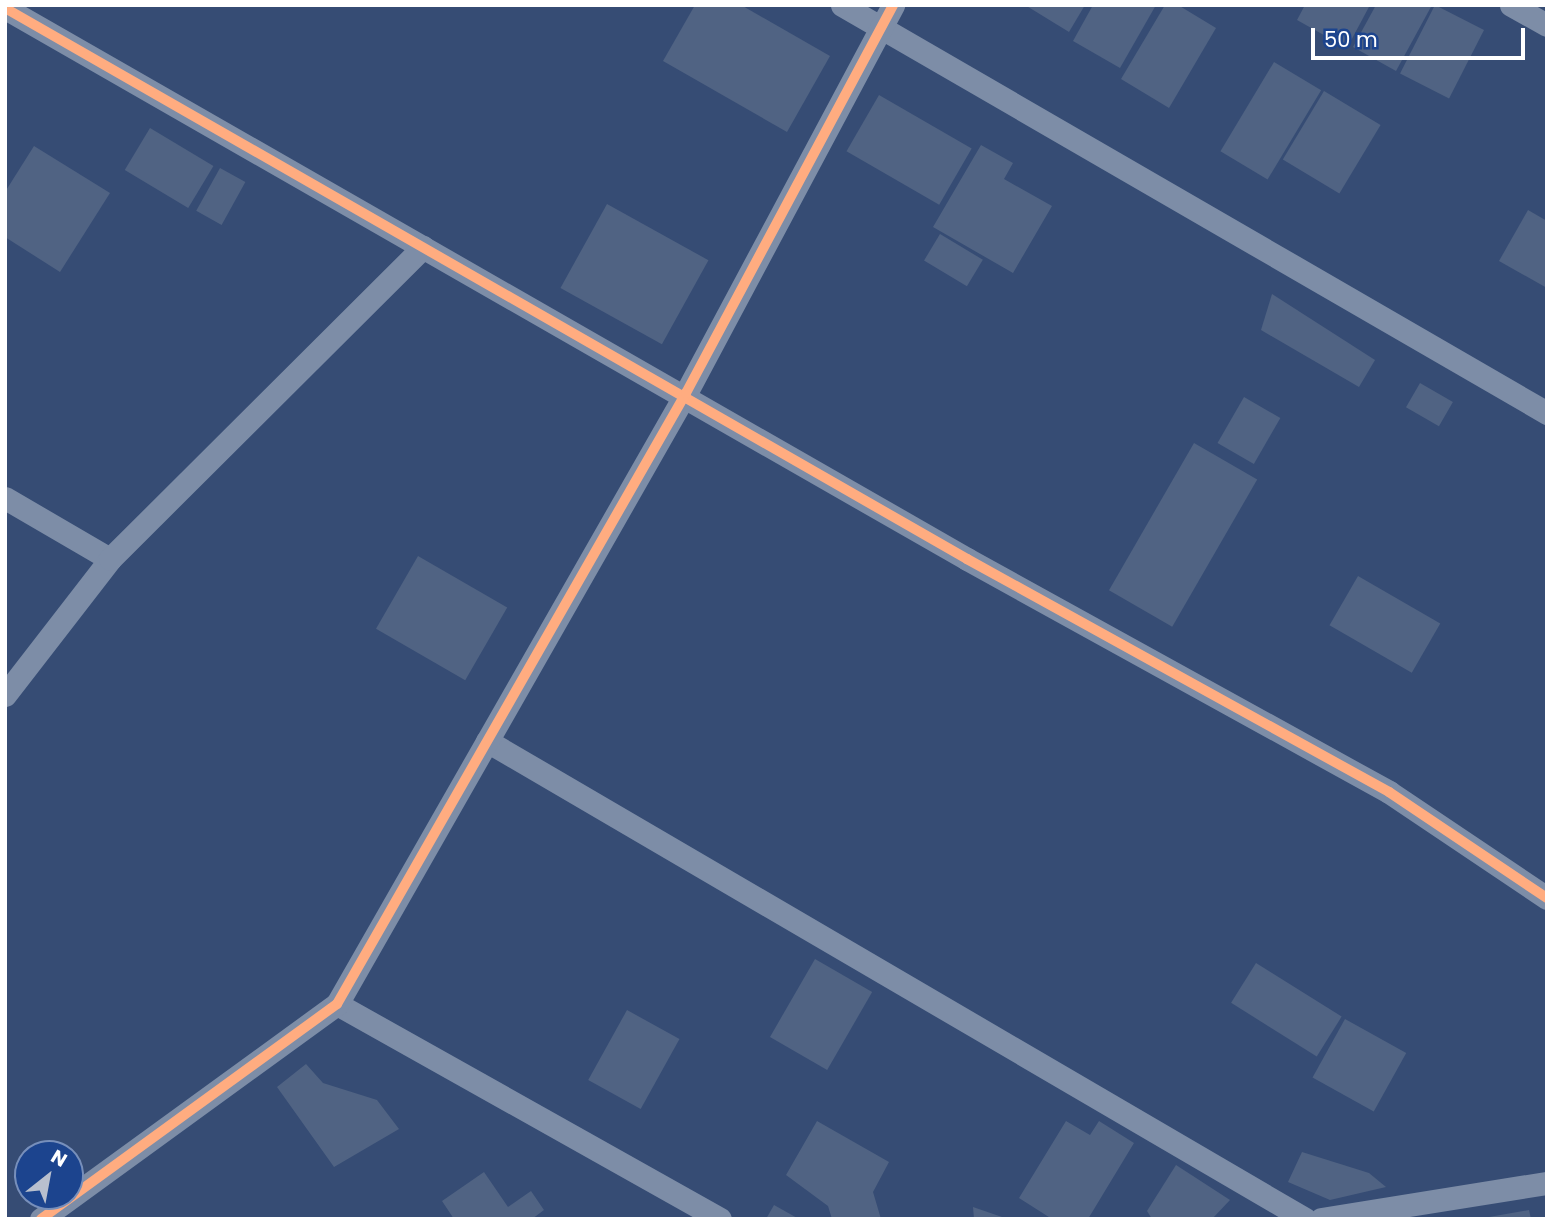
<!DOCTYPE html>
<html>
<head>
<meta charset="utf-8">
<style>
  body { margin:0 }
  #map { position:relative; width:1552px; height:1224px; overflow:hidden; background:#364c74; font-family:Poppins,sans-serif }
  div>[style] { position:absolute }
  .building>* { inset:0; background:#506383; transform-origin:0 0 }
  .minor>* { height:23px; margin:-11.5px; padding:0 11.5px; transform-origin:11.5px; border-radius:11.5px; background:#7d8da7 }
  .cycleway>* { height:10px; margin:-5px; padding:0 5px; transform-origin:5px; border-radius:5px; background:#ffac80 }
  span { translate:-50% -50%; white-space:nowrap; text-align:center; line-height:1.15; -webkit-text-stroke:6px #1c448e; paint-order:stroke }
  .frame { position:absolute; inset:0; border:7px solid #fff; pointer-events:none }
  .north { position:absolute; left:14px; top:1140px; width:70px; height:70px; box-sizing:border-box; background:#1c448e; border:2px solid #778fbb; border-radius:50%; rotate:31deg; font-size:19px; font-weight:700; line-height:28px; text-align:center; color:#fff }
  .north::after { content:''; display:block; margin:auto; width:24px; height:32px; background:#b9c0ce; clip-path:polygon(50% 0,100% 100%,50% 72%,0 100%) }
  .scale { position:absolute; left:1311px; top:28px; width:214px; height:32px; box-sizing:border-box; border:4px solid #fff; border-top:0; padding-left:9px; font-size:21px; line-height:24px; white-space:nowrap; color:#fff; -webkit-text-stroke:5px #1c448e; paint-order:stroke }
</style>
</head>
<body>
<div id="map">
  <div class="building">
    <i style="clip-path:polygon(695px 5px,741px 5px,830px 56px,787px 132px,663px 61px)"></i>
    <i style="clip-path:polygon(1025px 5px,1085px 5px,1069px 32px)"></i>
    <i style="clip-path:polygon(1093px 5px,1156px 5px,1120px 68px,1073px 41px)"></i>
    <i style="clip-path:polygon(1165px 5px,1178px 5px,1216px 28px,1169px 108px,1121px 79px)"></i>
    <i style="clip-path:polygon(1305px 5px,1370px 5px,1347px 48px,1297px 20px)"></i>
    <i style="clip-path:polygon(1376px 5px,1432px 5px,1396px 71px,1353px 47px)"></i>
    <i style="left:1435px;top:5px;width:55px;height:77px;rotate:27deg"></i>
    <i style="left:1274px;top:62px;width:55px;height:104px;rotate:31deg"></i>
    <i style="left:1324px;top:91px;width:66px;height:80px;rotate:31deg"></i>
    <i style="left:879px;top:95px;width:107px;height:65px;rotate:30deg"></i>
    <i style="left:150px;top:128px;width:74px;height:49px;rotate:31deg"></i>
    <i style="clip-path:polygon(981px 145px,1013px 163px,1004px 179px,1052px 206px,1013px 273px,933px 227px)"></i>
    <i style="clip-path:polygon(34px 146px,110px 193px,60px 272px,5px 237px,5px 192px)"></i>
    <i style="left:220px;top:168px;width:29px;height:49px;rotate:29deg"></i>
    <i style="left:607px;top:204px;width:116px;height:96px;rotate:29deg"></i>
    <i style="clip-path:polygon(1528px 210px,1547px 221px,1547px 288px,1499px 261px)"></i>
    <i style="left:940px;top:234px;width:50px;height:31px;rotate:31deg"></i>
    <i style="clip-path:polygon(1272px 294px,1375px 360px,1359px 387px,1261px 330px)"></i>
    <i style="left:1420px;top:383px;width:38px;height:28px;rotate:30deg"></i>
    <i style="left:1244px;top:397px;width:42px;height:53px;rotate:30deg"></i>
    <i style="left:1194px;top:443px;width:73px;height:170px;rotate:30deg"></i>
    <i style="left:418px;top:556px;width:103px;height:84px;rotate:30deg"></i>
    <i style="left:1358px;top:576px;width:95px;height:57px;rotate:30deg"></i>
    <i style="left:815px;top:959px;width:66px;height:90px;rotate:30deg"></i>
    <i style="left:1256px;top:963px;width:101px;height:47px;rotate:32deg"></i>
    <i style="left:627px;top:1010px;width:60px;height:80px;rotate:29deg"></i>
    <i style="left:1345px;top:1019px;width:70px;height:67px;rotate:29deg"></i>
    <i style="clip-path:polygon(306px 1064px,323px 1083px,377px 1100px,399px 1129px,334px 1167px,277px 1087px)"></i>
    <i style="clip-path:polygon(817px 1121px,889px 1162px,873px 1192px,881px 1219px,832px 1219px,828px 1206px,786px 1175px)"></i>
    <i style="clip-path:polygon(1066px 1121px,1090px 1135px,1099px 1121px,1134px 1143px,1088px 1219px,1052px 1219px,1019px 1198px)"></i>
    <i style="clip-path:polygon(1302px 1152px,1369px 1173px,1386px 1187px,1330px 1200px,1288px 1182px)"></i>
    <i style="clip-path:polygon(1176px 1165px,1230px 1200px,1212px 1219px,1152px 1219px,1147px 1211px)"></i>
    <i style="clip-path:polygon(484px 1172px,508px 1207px,531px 1191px,544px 1210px,532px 1219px,454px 1219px,442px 1201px)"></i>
    <i style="clip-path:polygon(774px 1205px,799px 1219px,766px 1219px)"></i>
    <i style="clip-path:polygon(973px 1207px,1002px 1217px,1002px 1219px,974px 1219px)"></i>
    <i style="clip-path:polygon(1529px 1210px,1531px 1219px,1489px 1219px,1489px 1217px)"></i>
  </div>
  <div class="minor">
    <i style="left:842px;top:5px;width:815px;rotate:30.06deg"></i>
    <i style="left:1511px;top:5px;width:41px;rotate:29.1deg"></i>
    <i style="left:5px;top:8px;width:1109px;rotate:29.8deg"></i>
    <i style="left:967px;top:559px;width:482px;rotate:28.9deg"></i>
    <i style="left:1389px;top:792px;width:190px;rotate:33.9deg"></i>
    <i style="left:5px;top:498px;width:121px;rotate:30.2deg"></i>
    <i style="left:5px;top:695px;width:172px;rotate:-52.3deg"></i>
    <i style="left:110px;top:559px;width:442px;rotate:-44.9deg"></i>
    <i style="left:487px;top:741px;width:947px;rotate:30.3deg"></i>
    <i style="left:337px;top:1004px;width:439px;rotate:29.3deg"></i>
    <i style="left:41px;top:1219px;width:366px;rotate:-36deg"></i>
    <i style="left:337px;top:1004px;width:704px;rotate:-60.27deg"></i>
    <i style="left:686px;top:393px;width:440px;rotate:-61.9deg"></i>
    <i style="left:1321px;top:1219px;width:229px;rotate:-9.1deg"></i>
  </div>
  <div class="cycleway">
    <i style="left:5px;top:8px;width:1109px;rotate:29.8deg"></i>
    <i style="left:967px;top:559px;width:482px;rotate:28.9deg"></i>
    <i style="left:1389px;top:792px;width:190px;rotate:33.9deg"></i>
    <i style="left:41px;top:1219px;width:366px;rotate:-36deg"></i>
    <i style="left:337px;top:1004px;width:704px;rotate:-60.27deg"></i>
    <i style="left:686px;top:393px;width:440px;rotate:-61.9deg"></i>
  </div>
  <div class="frame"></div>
  <div class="north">N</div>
  <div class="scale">50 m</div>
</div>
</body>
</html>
